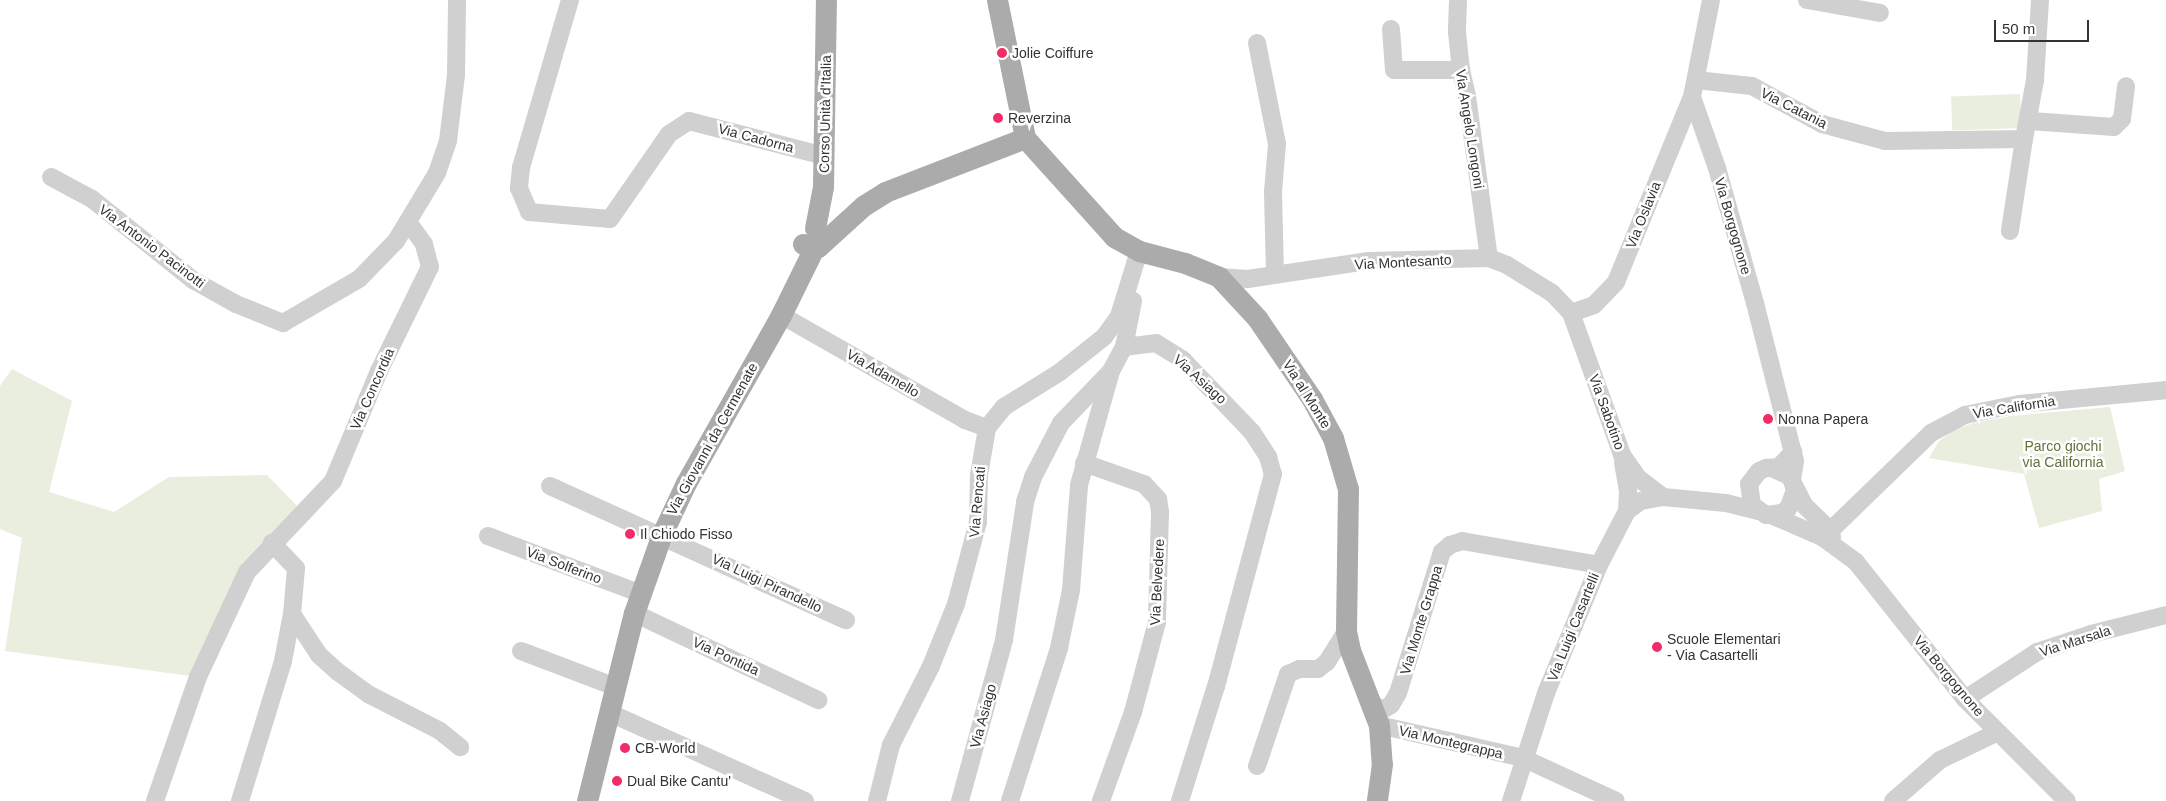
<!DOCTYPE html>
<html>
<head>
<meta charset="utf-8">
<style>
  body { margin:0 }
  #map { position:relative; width:2166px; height:801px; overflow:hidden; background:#fff; font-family:Helvetica,sans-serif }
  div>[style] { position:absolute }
  .green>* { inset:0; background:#e9eede; transform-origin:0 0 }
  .minor>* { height:18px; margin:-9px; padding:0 9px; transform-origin:9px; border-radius:9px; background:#d0d0d0 }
  .major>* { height:21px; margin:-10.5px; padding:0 10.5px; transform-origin:10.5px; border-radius:10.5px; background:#ababab }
  .dots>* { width:14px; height:14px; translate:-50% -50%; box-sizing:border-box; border:2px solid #fff; border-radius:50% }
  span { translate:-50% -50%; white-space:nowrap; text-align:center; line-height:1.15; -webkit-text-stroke:5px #fff; paint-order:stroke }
  .poi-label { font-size:14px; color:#333 }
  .left { translate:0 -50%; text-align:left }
  .street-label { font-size:14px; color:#333 }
  .park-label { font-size:14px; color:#61733b }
  .scale { position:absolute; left:1994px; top:20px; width:95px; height:22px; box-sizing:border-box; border:2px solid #333; border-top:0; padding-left:6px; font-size:15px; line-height:18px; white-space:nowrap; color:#333; -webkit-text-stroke:4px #fff; paint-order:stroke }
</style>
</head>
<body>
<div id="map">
  <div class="green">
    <i style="left:2020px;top:94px;width:34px;height:69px;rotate:88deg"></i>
    <i style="clip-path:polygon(12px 369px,72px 401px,49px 492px,114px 512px,169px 477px,267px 475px,303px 512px,272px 543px,198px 677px,5px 651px,22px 538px,0 529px,0 386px)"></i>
    <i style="clip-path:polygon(2110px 407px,2125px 471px,2099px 479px,2102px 511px,2039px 528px,2024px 474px,1929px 458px,1939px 441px,1956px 429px,1974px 423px,2011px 416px)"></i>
  </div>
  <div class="minor">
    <i style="left:570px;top:0;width:175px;rotate:106.3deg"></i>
    <i style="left:521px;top:168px;width:20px;rotate:96deg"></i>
    <i style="left:519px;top:188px;width:26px;rotate:67deg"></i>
    <i style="left:529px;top:212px;width:81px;rotate:4.9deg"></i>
    <i style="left:610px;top:219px;width:103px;rotate:-55.2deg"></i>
    <i style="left:669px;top:134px;width:24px;rotate:-33deg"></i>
    <i style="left:689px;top:121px;width:139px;rotate:14.5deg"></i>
    <i style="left:1458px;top:0;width:32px;rotate:92deg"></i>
    <i style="left:1457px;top:32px;width:38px;rotate:84deg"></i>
    <i style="left:1461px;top:70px;width:27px;rotate:77deg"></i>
    <i style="left:1467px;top:96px;width:163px;rotate:82.3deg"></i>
    <i style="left:1807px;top:0;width:74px;rotate:10.1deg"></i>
    <i style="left:1391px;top:29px;width:41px;rotate:85.8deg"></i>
    <i style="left:1394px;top:70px;width:67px"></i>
    <i style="left:1257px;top:43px;width:103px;rotate:78.8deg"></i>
    <i style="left:1277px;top:144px;width:48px;rotate:94.8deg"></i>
    <i style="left:1273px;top:192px;width:83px;rotate:88.6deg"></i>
    <i style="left:1696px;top:80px;width:56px;rotate:6.1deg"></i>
    <i style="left:1752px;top:86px;width:80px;rotate:28.5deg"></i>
    <i style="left:1822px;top:124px;width:65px;rotate:15.1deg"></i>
    <i style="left:1885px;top:141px;width:139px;rotate:-0.8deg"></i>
    <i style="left:2024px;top:139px;width:93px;rotate:98.7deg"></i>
    <i style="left:1692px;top:97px;width:75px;rotate:70.6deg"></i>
    <i style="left:1717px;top:168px;width:140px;rotate:74.3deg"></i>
    <i style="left:1755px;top:303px;width:163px;rotate:75.8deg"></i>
    <i style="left:1795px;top:461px;width:20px;rotate:99deg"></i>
    <i style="left:2030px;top:121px;width:84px;rotate:4.1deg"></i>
    <i style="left:2114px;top:127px;width:11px;rotate:-45deg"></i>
    <i style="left:2122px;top:119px;width:33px;rotate:-83deg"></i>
    <i style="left:2024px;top:139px;width:60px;rotate:-79.4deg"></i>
    <i style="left:2035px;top:80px;width:80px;rotate:-86.4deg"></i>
    <i style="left:51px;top:177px;width:47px;rotate:28.2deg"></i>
    <i style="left:92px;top:199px;width:129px;rotate:38.7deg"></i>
    <i style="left:193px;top:280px;width:49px;rotate:29.2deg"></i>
    <i style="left:236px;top:304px;width:51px;rotate:22deg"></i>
    <i style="left:283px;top:323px;width:88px;rotate:-30.1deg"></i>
    <i style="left:359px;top:279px;width:53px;rotate:-45.8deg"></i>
    <i style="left:396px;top:241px;width:79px;rotate:-58.9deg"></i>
    <i style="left:437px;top:173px;width:34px;rotate:-71deg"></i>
    <i style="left:448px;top:141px;width:66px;rotate:-83.1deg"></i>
    <i style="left:456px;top:75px;width:75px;rotate:-89.2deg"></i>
    <i style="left:1219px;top:277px;width:29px;rotate:4deg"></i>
    <i style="left:1248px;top:279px;width:122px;rotate:-8.5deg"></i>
    <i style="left:1369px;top:261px;width:120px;rotate:-1.4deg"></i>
    <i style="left:1489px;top:258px;width:19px;rotate:21deg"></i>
    <i style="left:1507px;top:265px;width:53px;rotate:31.9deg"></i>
    <i style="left:1552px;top:293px;width:28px;rotate:46deg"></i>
    <i style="left:1571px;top:313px;width:151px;rotate:70.2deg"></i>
    <i style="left:1622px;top:455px;width:28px;rotate:55deg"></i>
    <i style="left:1638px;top:478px;width:31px;rotate:37deg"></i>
    <i style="left:1571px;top:313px;width:24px;rotate:-19deg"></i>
    <i style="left:1594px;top:305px;width:32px;rotate:-46deg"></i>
    <i style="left:1616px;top:282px;width:200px;rotate:-67.7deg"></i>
    <i style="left:1692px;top:97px;width:99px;rotate:-78.9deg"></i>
    <i style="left:781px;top:315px;width:212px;rotate:29.7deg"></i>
    <i style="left:965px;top:420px;width:23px;rotate:20deg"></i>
    <i style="left:1124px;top:347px;width:32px;rotate:-7deg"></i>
    <i style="left:1156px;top:343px;width:32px;rotate:32deg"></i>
    <i style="left:1183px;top:360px;width:100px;rotate:46.2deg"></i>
    <i style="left:1252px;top:432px;width:30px;rotate:57deg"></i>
    <i style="left:1268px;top:457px;width:18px;rotate:74deg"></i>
    <i style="left:1273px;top:474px;width:220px;rotate:105deg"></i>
    <i style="left:1216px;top:686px;width:121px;rotate:107.4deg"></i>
    <i style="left:1084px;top:463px;width:64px;rotate:19.3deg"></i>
    <i style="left:1144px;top:484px;width:21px;rotate:47deg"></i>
    <i style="left:1158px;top:499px;width:13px;rotate:81deg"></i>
    <i style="left:1160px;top:512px;width:110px;rotate:91.6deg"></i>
    <i style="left:1157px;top:622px;width:93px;rotate:104.9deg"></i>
    <i style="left:1133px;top:712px;width:95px;rotate:109.8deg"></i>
    <i style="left:1772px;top:468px;width:21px;rotate:25deg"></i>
    <i style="left:1791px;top:477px;width:14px;rotate:73deg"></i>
    <i style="left:1795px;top:490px;width:20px;rotate:110deg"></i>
    <i style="left:1788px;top:509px;width:8px;rotate:150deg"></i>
    <i style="left:1781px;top:513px;width:15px;rotate:172deg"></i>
    <i style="left:1766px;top:515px;width:17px;rotate:-144deg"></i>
    <i style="left:1752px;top:505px;width:21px;rotate:-98deg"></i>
    <i style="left:1749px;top:484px;width:16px;rotate:-52deg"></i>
    <i style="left:1759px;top:471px;width:8px;rotate:-23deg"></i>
    <i style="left:1766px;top:468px;width:13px;rotate:-4deg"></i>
    <i style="left:1779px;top:467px;width:21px;rotate:-47deg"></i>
    <i style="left:1794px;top:485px;width:22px;rotate:63deg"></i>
    <i style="left:1804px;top:505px;width:29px;rotate:44deg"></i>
    <i style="left:1825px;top:525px;width:14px;rotate:60deg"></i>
    <i style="left:550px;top:486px;width:325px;rotate:24.4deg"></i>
    <i style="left:1627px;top:511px;width:17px;rotate:-36deg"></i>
    <i style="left:1641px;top:501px;width:22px;rotate:-10deg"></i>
    <i style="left:1663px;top:497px;width:63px;rotate:5.4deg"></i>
    <i style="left:1726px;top:503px;width:33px;rotate:14deg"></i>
    <i style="left:1771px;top:515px;width:56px;rotate:23.3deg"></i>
    <i style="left:1822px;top:537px;width:42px;rotate:36.3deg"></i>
    <i style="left:1856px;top:562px;width:175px;rotate:51.5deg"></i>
    <i style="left:1965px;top:699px;width:144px;rotate:45deg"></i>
    <i style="left:1813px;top:533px;width:21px;rotate:-14deg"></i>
    <i style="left:1833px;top:528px;width:136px;rotate:-44.1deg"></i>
    <i style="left:1931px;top:433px;width:38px;rotate:-28deg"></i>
    <i style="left:1965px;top:415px;width:55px;rotate:-11.5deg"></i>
    <i style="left:2019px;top:404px;width:148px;rotate:-5.4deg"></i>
    <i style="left:488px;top:536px;width:161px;rotate:20.7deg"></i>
    <i style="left:634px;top:613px;width:204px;rotate:25.3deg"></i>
    <i style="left:292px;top:614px;width:49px;rotate:56.6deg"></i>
    <i style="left:319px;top:655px;width:25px;rotate:42deg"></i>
    <i style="left:338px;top:672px;width:39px;rotate:36deg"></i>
    <i style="left:370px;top:695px;width:79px;rotate:27.2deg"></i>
    <i style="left:440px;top:731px;width:26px;rotate:39deg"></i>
    <i style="left:521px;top:651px;width:102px;rotate:20.8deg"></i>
    <i style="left:1965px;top:699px;width:86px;rotate:-33.1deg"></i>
    <i style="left:2037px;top:652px;width:57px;rotate:-18.4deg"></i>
    <i style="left:2091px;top:634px;width:77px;rotate:-14.2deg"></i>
    <i style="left:1371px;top:705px;width:14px;rotate:17deg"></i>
    <i style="left:1384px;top:709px;width:8px;rotate:-30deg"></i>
    <i style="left:1391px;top:705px;width:14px;rotate:-60deg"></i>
    <i style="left:1398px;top:693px;width:148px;rotate:-72.7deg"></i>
    <i style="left:1442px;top:552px;width:11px;rotate:-41deg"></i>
    <i style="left:1450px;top:545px;width:13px;rotate:-18deg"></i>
    <i style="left:1462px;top:541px;width:139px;rotate:9.9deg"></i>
    <i style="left:610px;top:713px;width:214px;rotate:24.3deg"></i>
    <i style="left:1379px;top:725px;width:148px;rotate:12.9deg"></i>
    <i style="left:1523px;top:758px;width:102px;rotate:24.8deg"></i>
    <i style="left:1257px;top:766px;width:97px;rotate:-71.4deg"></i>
    <i style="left:1288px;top:674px;width:12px;rotate:-24deg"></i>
    <i style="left:1299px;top:669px;width:19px"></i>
    <i style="left:1318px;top:669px;width:11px;rotate:-38deg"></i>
    <i style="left:1327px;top:662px;width:36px;rotate:-58deg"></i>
    <i style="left:155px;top:801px;width:131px;rotate:-70.9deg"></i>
    <i style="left:198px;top:677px;width:116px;rotate:-65deg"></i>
    <i style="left:247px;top:572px;width:125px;rotate:-46.6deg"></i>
    <i style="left:333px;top:481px;width:119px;rotate:-67.3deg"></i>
    <i style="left:379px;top:371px;width:116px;rotate:-63.9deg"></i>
    <i style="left:430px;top:267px;width:24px;rotate:-105deg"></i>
    <i style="left:424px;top:244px;width:27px;rotate:-126deg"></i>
    <i style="left:240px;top:801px;width:146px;rotate:-72.9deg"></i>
    <i style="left:283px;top:661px;width:48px;rotate:-79.2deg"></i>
    <i style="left:292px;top:614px;width:46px;rotate:-85deg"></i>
    <i style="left:296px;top:568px;width:35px;rotate:-134deg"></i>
    <i style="left:877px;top:801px;width:58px;rotate:-76deg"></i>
    <i style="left:891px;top:745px;width:89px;rotate:-63.1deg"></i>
    <i style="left:931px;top:666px;width:67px;rotate:-68deg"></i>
    <i style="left:956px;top:604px;width:85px;rotate:-75deg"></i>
    <i style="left:978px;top:522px;width:47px;rotate:-88.8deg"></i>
    <i style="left:979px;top:475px;width:48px;rotate:-80.3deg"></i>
    <i style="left:987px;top:428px;width:27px;rotate:-51deg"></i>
    <i style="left:1004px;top:407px;width:66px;rotate:-32deg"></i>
    <i style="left:1060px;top:372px;width:56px;rotate:-38.5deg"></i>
    <i style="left:1104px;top:337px;width:26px;rotate:-54deg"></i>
    <i style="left:1119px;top:316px;width:68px;rotate:-72.9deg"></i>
    <i style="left:960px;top:801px;width:167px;rotate:-74.7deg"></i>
    <i style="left:1004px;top:640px;width:140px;rotate:-81.3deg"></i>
    <i style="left:1025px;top:502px;width:26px;rotate:-72deg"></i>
    <i style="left:1033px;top:477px;width:61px;rotate:-62.6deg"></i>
    <i style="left:1061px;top:423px;width:72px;rotate:-46.1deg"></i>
    <i style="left:1111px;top:371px;width:27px;rotate:-62deg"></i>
    <i style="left:1124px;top:347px;width:47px;rotate:-78.9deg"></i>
    <i style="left:1010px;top:801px;width:161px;rotate:-72.2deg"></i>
    <i style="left:1059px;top:648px;width:59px;rotate:-78.3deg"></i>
    <i style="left:1071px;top:590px;width:105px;rotate:-85.6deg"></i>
    <i style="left:1079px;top:485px;width:118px;rotate:-74.3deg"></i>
    <i style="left:1511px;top:801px;width:114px;rotate:-72deg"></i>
    <i style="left:1546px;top:693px;width:139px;rotate:-67.5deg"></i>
    <i style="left:1599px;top:565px;width:61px;rotate:-62.6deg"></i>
    <i style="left:1627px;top:511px;width:20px;rotate:-87deg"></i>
    <i style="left:1628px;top:491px;width:29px;rotate:-100deg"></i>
    <i style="left:1893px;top:801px;width:62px;rotate:-41.1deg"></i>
    <i style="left:1940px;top:760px;width:64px;rotate:-25.8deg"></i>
  </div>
  <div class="major">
    <i style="left:997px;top:0;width:141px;rotate:78.5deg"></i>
    <i style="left:1025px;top:138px;width:133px;rotate:48deg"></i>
    <i style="left:1114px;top:237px;width:29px;rotate:29deg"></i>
    <i style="left:1139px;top:251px;width:48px;rotate:14.6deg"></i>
    <i style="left:1185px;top:263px;width:37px;rotate:22deg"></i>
    <i style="left:1219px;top:277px;width:56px;rotate:47.2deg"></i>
    <i style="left:1257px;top:318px;width:98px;rotate:55.8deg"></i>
    <i style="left:1312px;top:399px;width:44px;rotate:61.7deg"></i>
    <i style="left:1333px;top:438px;width:53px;rotate:73.6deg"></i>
    <i style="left:1348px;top:489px;width:142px;rotate:90.8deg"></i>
    <i style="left:1346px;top:631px;width:19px;rotate:78deg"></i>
    <i style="left:1350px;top:650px;width:80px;rotate:68.9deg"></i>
    <i style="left:1379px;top:725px;width:39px;rotate:86deg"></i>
    <i style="left:1382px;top:764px;width:37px;rotate:98deg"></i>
    <i style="left:815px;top:228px;width:42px;rotate:-79deg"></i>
    <i style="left:823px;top:187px;width:187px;rotate:-89.1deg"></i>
    <i style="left:803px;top:244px;width:8px;rotate:30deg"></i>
    <i style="left:810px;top:248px;width:8px;rotate:-7deg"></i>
    <i style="left:818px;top:247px;width:61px;rotate:-42.3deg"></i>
    <i style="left:863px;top:206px;width:26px;rotate:-32deg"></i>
    <i style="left:885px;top:192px;width:150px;rotate:-21.1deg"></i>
    <i style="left:587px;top:801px;width:194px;rotate:-76deg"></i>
    <i style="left:634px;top:613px;width:84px;rotate:-70.5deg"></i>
    <i style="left:662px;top:534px;width:56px;rotate:-64.8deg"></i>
    <i style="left:686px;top:483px;width:193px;rotate:-60.5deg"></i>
    <i style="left:781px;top:315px;width:75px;rotate:-63.8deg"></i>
  </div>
  <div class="dots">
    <i style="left:1002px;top:53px;background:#f22c66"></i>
    <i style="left:998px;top:118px;background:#f22c66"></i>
    <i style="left:1768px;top:419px;background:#f22c66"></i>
    <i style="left:630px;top:534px;background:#f22c66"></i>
    <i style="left:1657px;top:647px;background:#f22c66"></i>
    <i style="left:625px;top:748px;background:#f22c66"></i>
    <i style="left:617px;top:781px;background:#f22c66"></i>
  </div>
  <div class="poi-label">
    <span class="left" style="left:1012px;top:53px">Jolie Coiffure</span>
    <span class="left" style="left:1008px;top:118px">Reverzina</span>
    <span class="left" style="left:1778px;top:419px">Nonna Papera</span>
    <span class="left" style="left:640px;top:534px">Il Chiodo Fisso</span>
    <span class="left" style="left:1667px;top:647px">Scuole Elementari<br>- Via Casartelli</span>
    <span class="left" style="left:635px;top:748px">CB-World</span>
    <span class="left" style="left:627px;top:781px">Dual Bike Cantu'</span>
  </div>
  <div class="street-label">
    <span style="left:1794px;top:108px;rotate:27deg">Via Catania</span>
    <span style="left:825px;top:114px;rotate:-89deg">Corso Unità d'Italia</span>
    <span style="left:1470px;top:129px;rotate:81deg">Via Angelo Longoni</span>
    <span style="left:756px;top:138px;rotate:15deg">Via Cadorna</span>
    <span style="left:1643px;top:215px;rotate:-68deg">Via Oslavia</span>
    <span style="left:1733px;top:226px;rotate:74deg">Via Borgognone</span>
    <span style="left:152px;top:246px;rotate:37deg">Via Antonio Pacinotti</span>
    <span style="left:1403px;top:262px;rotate:-3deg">Via Montesanto</span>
    <span style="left:883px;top:373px;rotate:30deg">Via Adamello</span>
    <span style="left:1200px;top:379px;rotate:42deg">Via Asiago</span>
    <span style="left:372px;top:389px;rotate:-66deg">Via Concordia</span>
    <span style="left:1307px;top:394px;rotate:58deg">Via al Monte</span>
    <span style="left:2014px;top:407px;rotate:-9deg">Via California</span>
    <span style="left:1607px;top:412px;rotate:70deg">Via Sabotino</span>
    <span style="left:712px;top:439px;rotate:-61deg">Via Giovanni da Cermenate</span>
    <span style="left:977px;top:502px;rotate:-85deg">Via Rencati</span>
    <span style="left:564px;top:565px;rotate:21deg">Via Solferino</span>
    <span style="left:1157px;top:582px;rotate:-87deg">Via Belvedere</span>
    <span style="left:767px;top:583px;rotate:25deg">Via Luigi Pirandello</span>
    <span style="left:1421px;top:620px;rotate:-73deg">Via Monte Grappa</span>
    <span style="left:1573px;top:627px;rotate:-68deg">Via Luigi Casartelli</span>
    <span style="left:2075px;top:641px;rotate:-18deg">Via Marsala</span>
    <span style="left:726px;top:656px;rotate:25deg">Via Pontida</span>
    <span style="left:1949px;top:676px;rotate:50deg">Via Borgognone</span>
    <span style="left:983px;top:716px;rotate:-75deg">Via Asiago</span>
    <span style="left:1451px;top:742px;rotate:13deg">Via Montegrappa</span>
  </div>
  <div class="park-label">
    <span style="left:2063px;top:454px">Parco giochi<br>via California</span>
  </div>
  <div class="scale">50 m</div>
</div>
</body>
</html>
